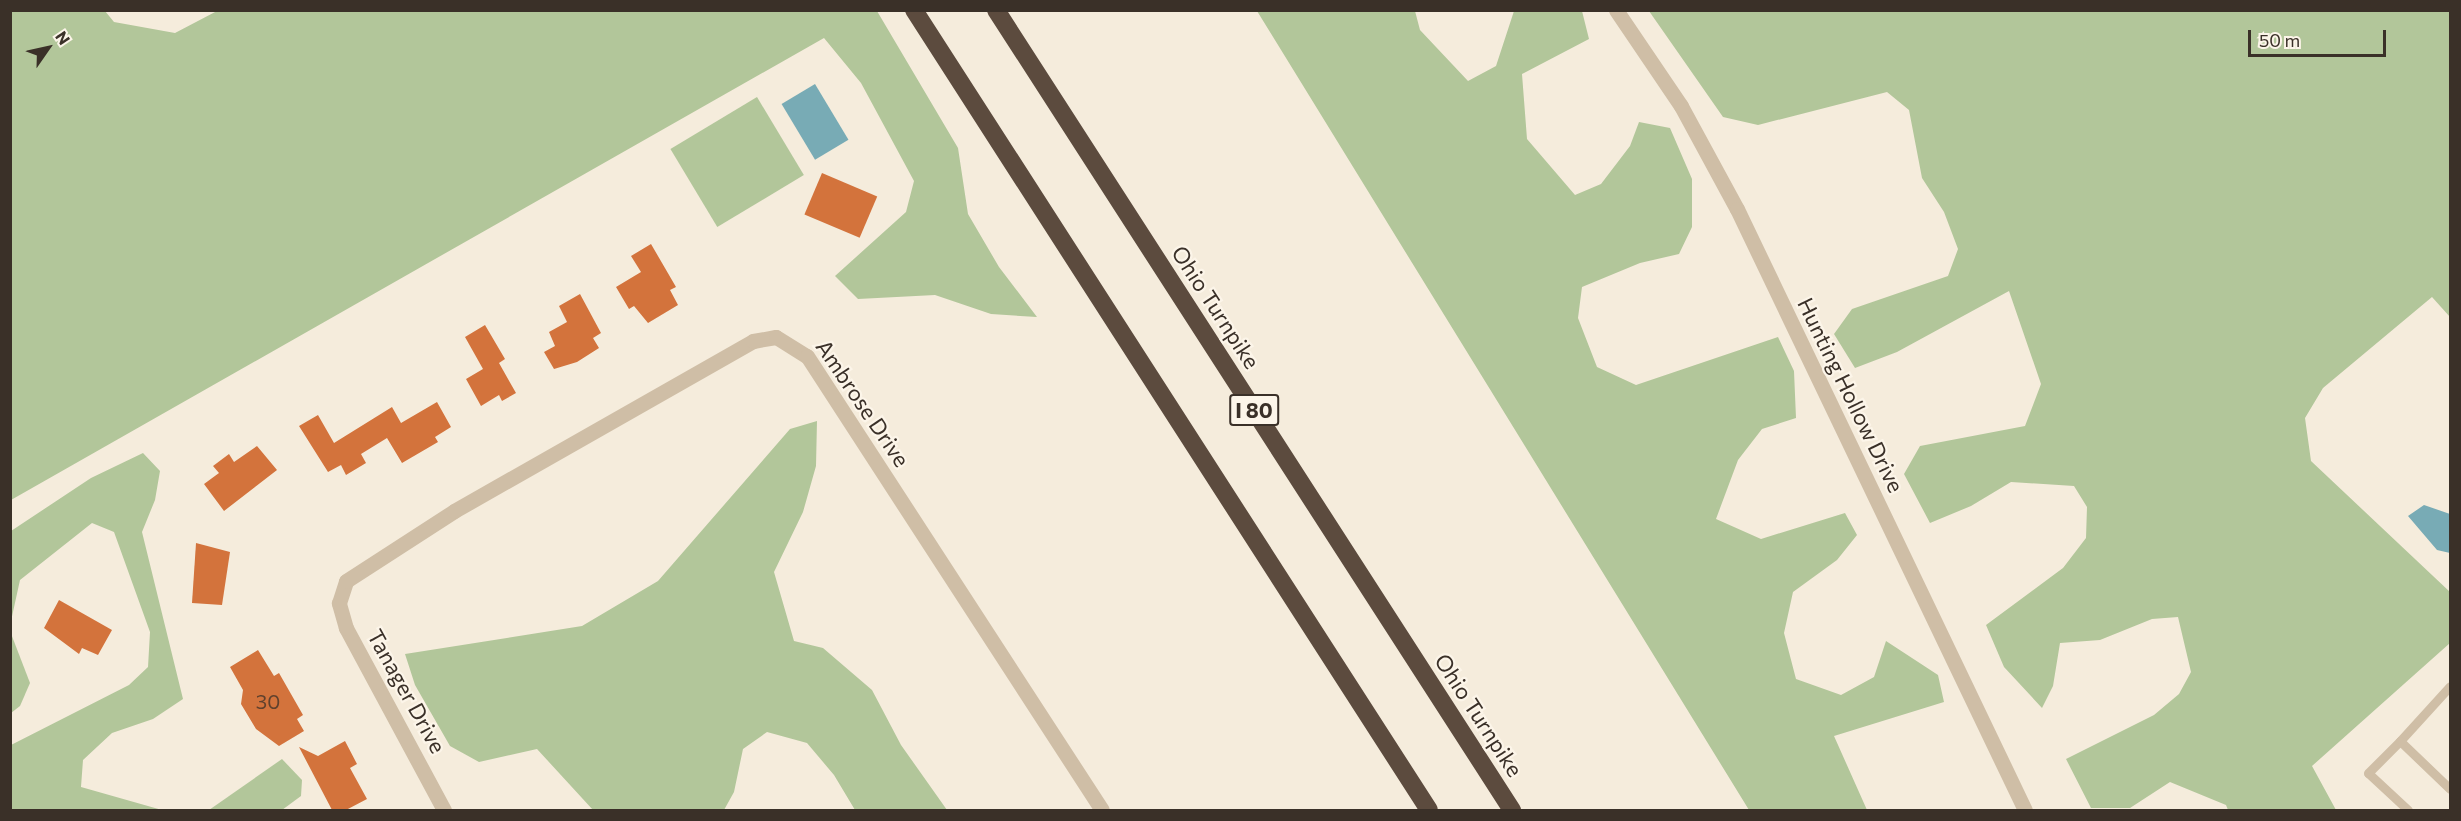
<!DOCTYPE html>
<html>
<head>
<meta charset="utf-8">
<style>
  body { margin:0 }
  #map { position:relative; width:2461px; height:821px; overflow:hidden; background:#f5ecdc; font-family:Commissioner,sans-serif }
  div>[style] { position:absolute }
  .green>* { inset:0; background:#b2c69a; transform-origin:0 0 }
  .water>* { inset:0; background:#78abb5; transform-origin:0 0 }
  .building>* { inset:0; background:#d3733c; transform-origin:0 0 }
  .service>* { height:9px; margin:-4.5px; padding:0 4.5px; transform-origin:4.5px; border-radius:4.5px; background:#cfbea6 }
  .minor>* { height:15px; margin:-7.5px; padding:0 7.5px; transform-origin:7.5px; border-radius:7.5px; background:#cfbea6 }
  .motorway>* { height:18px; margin:-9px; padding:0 9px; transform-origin:9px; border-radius:9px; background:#5c4b3e }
  span { translate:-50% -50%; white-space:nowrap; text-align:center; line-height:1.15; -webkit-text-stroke:4.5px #fcf5e9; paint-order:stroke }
  .number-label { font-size:20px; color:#60412d }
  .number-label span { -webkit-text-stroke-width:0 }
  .shield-label span { padding:2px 4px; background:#fcf5e9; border:2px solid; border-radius:4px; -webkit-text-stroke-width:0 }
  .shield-label { font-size:21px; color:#3a3028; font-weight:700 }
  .street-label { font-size:22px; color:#3a3028 }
  .frame { position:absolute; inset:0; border:12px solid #3a3028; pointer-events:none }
  .north { position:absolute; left:18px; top:18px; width:60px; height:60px; -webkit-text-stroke:4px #fcf5e9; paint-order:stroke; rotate:56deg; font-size:16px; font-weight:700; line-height:24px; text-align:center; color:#3a3028 }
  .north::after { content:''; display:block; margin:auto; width:21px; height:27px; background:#3a3028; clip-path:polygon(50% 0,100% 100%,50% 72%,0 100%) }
  .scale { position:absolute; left:2248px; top:30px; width:138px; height:27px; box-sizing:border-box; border:3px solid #3a3028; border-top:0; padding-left:8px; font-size:18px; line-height:21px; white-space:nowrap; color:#3a3028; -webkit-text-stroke:4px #fcf5e9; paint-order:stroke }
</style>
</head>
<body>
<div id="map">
  <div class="green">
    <i style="clip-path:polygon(217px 11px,877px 11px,958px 148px,968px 214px,999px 267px,1037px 317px,991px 314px,935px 295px,858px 299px,835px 276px,906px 212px,914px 181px,861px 83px,824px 38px,11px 500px,11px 11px,105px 11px,114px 22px,175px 33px)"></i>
    <i style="clip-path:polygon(1257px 11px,1415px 11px,1420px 30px,1468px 81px,1496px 66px,1514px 11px,1582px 11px,1589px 39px,1522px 74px,1527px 139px,1575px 195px,1601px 184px,1630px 146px,1639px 122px,1670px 128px,1692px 179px,1692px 227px,1679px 254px,1640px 263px,1582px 287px,1578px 318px,1597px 367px,1636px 385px,1778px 337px,1794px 371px,1796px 418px,1762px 429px,1738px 460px,1716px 519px,1761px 539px,1845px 513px,1857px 535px,1837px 560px,1793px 592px,1784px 633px,1796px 679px,1841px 695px,1874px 677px,1886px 641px,1938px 675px,1944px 702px,1834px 736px,1867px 810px,1749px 810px)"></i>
    <i style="clip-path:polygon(1649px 11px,2450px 11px,2450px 317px,2432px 297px,2323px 388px,2305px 418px,2311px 461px,2450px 592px,2450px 643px,2312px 766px,2336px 810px,2228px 810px,2226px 805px,2170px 782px,2130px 808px,2091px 808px,2066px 759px,2154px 715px,2179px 694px,2191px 672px,2178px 617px,2152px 619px,2100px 640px,2060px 643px,2053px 686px,2042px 708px,2004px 667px,1986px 625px,2063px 568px,2086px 538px,2087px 507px,2074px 486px,2011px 482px,1971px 506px,1930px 523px,1904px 474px,1920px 446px,2025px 426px,2041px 384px,2009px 291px,1897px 352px,1855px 368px,1834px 334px,1852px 309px,1948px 276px,1958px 249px,1944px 212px,1922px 178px,1909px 110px,1887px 92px,1758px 125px,1723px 117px)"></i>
    <i style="left:757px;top:97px;width:91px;height:101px;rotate:59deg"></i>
    <i style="clip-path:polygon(817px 421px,816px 466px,803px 512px,774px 572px,794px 641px,823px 648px,872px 690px,901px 745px,947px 810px,855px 810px,834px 775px,807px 743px,767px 732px,743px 749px,734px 792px,724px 810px,593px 810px,537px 749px,479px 762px,450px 746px,415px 685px,405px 654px,582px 626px,658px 581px,790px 429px)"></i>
    <i style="clip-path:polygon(143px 453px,160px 471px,155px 500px,142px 532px,183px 699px,153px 719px,112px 733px,83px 760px,81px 787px,162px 810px,11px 810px,11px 745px,129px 685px,148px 667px,150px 632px,114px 532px,92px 523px,20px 580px,11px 621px,11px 531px,91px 478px)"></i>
    <i style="clip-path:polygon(10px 631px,30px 683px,20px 706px,11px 713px)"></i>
    <i style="clip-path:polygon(282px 759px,302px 780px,301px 796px,282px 810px,209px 810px)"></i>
  </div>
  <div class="water">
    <i style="left:815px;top:84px;width:65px;height:39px;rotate:59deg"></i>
    <i style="clip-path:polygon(2424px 505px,2450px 514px,2450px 574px,2450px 553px,2437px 550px,2408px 516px)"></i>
  </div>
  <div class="building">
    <i style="left:822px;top:173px;width:60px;height:45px;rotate:23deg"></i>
    <i style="clip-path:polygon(651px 244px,676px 287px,670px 290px,678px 305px,648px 323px,634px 306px,629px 309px,616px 287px,641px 272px,631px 256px)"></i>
    <i style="clip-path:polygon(580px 294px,601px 333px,593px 338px,599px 348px,577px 362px,554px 369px,544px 352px,555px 346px,549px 332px,567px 322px,559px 306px)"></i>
    <i style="clip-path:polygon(485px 325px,505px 359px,499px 363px,516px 393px,502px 401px,499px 395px,481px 406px,466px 379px,483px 369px,465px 337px)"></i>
    <i style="clip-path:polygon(437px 402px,451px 427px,435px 437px,438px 442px,402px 463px,387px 438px,361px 454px,366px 463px,346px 475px,341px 465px,328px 472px,299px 426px,318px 415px,334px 443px,392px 407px,401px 423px)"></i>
    <i style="clip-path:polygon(257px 446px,277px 470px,224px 511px,204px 484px,219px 473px,213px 466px,229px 454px,234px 462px)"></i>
    <i style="clip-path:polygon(196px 543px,230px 552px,222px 605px,192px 603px)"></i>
    <i style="clip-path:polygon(59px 600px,112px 630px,98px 655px,82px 648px,79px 654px,44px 628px)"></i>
    <i style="clip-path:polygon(258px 650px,274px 676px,279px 673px,303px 715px,297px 719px,304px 731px,279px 746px,256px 729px,241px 704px,243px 690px,230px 667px)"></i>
    <i style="clip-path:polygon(345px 741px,357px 764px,350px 768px,367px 799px,346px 810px,332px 810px,299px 747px,318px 756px)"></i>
  </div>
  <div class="service">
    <i style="left:2400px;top:741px;width:74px;rotate:-47.7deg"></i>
    <i style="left:2408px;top:810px;width:54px;rotate:-137.2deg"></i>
    <i style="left:2368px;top:773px;width:45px;rotate:-45deg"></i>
    <i style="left:2400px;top:741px;width:69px;rotate:43.8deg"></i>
  </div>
  <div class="minor">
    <i style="left:1616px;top:10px;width:116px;rotate:55.9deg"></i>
    <i style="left:1681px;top:106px;width:117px;rotate:61.5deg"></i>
    <i style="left:1737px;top:209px;width:666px;rotate:64.4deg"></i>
    <i style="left:444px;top:810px;width:207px;rotate:-118.3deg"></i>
    <i style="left:346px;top:628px;width:26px;rotate:-106deg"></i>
    <i style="left:339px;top:603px;width:23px;rotate:-72deg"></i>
    <i style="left:346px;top:581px;width:129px;rotate:-32.9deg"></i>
    <i style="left:454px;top:511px;width:344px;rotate:-29.6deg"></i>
    <i style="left:753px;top:341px;width:23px;rotate:-10deg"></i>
    <i style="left:776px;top:337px;width:36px;rotate:32deg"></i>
    <i style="left:807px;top:356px;width:541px;rotate:56.99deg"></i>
  </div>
  <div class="motorway">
    <i style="left:914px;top:10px;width:951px;rotate:57.23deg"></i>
    <i style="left:996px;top:10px;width:952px;rotate:57.18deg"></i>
  </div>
  <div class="number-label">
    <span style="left:268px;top:701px">30</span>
  </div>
  <div class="shield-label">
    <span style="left:1254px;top:410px">I 80</span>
  </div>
  <div class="street-label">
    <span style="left:1216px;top:307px;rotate:57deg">Ohio Turnpike</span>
    <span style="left:1851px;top:395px;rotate:64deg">Hunting Hollow Drive</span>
    <span style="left:863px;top:403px;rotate:56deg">Ambrose Drive</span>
    <span style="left:407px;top:691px;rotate:61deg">Tanager Drive</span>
    <span style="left:1479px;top:715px;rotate:57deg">Ohio Turnpike</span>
  </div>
  <div class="frame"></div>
  <div class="north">N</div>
  <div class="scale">50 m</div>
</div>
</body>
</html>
